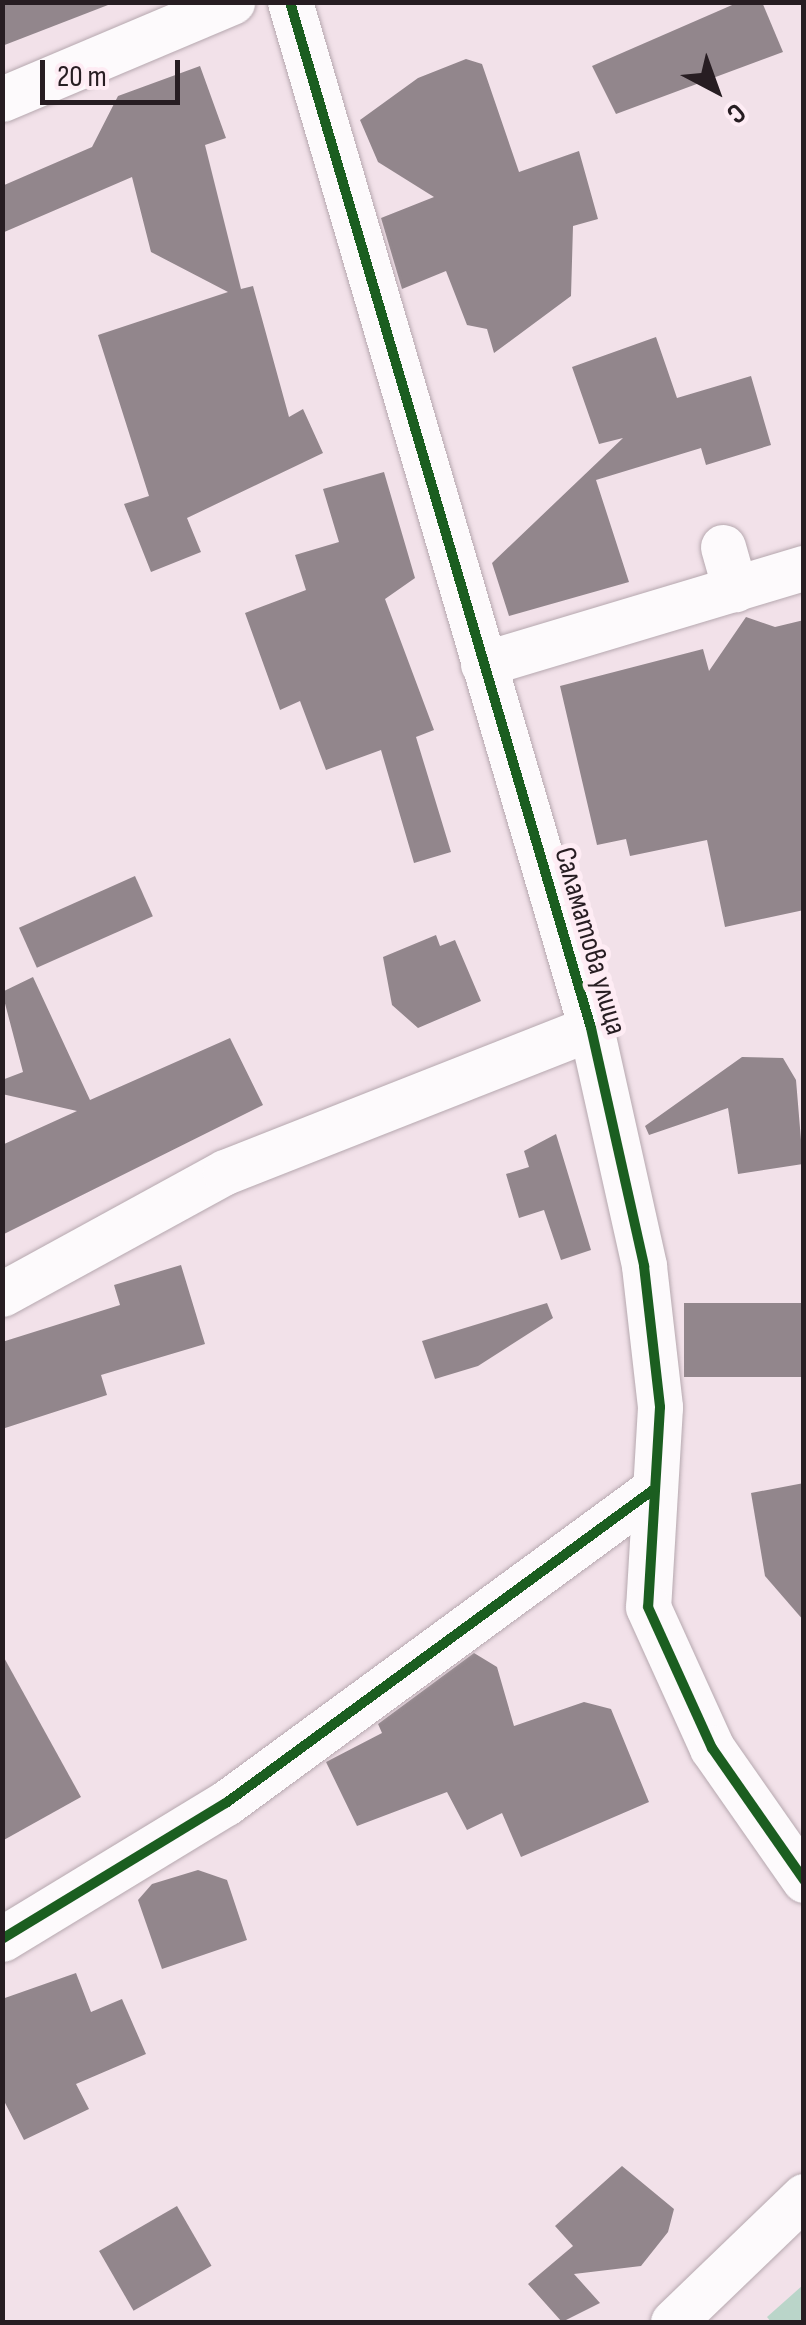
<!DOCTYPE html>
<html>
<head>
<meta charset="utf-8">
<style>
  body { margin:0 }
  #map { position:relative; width:806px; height:2325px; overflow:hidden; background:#f2e1e9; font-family:"Sofia Sans Condensed",sans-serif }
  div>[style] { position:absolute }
  .green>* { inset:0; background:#bad5c9 }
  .building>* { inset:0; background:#92868c; transform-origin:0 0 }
  .roads { filter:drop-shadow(0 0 2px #b6a8af) drop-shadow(0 0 2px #b6a8af) }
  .minor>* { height:45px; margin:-22.5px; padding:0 22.5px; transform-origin:22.5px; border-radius:22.5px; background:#fdfafc }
  .cycleway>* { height:10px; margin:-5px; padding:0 5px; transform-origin:5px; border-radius:5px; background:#1b5e20 }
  span { translate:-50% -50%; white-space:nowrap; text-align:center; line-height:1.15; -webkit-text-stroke:10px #feecf4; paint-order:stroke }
  .street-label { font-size:30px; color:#271d22 }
  .frame { position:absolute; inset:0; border:5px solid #271d22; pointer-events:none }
  .north { position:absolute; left:666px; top:40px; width:100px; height:100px; -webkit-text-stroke:8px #feecf4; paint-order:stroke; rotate:139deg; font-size:28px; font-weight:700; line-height:40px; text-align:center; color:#271d22 }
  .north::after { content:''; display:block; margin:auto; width:35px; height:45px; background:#271d22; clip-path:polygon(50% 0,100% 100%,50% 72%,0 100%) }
  .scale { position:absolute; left:40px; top:60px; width:140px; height:45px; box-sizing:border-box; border:5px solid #271d22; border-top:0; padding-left:12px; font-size:30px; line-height:35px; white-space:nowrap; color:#271d22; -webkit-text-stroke:8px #feecf4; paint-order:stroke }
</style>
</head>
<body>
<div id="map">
  <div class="green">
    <i style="clip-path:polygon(803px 2285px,803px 2322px,771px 2322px,767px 2317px)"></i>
  </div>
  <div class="building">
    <i style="clip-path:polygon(2px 2px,107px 2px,108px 5px,2px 46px)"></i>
    <i style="clip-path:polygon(739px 2px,762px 2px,783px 52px,616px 114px,592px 66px)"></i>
    <i style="clip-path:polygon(466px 59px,482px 64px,519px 172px,579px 151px,598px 219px,573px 226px,571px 296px,494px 353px,487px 329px,467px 325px,446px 271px,402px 289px,381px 218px,434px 197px,378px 162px,360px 120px,418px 78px)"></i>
    <i style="clip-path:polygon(200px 66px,226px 138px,205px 145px,241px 289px,253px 286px,289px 417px,303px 409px,323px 453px,187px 518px,201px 552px,151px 572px,124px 504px,149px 496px,98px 335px,228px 292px,151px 252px,132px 177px,2px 233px,2px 186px,92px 147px,118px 96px)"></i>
    <i style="clip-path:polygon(656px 337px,677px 398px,751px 376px,771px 445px,706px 465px,701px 448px,596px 480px,629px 582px,509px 616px,492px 563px,623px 438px,599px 444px,572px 367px)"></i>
    <i style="clip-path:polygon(384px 472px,415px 578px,385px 599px,434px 730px,416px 737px,451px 852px,414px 863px,381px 750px,326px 770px,300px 701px,280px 710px,245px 613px,306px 590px,295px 555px,339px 542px,323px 489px)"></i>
    <i style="clip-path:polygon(746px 617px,775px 627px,804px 620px,804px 910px,725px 927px,707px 840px,630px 856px,626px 839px,597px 845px,560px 686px,703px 649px,709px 671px)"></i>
    <i style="left:135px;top:876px;width:44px;height:127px;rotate:66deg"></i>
    <i style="clip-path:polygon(436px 935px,440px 946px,455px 940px,481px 1001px,418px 1028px,392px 1005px,383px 957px)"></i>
    <i style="clip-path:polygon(33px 977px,90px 1100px,230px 1038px,263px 1105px,2px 1235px,2px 1145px,77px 1111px,2px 1094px,2px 1080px,23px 1072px,2px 992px)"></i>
    <i style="clip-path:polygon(742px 1057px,783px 1058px,796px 1080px,803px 1164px,738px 1174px,728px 1108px,649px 1135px,645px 1126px)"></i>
    <i style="clip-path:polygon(556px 1134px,591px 1250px,561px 1260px,544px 1210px,519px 1218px,506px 1174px,529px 1167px,524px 1151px)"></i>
    <i style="clip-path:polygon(181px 1265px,205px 1344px,101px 1375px,107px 1395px,2px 1429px,2px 1342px,120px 1305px,114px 1285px)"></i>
    <i style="clip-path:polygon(547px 1303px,553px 1318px,478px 1366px,435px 1379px,422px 1341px)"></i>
    <i style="left:804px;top:1303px;width:74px;height:120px;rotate:90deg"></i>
    <i style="clip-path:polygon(804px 1483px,804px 1621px,765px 1576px,751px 1493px)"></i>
    <i style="clip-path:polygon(474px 1653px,497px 1667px,514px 1726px,584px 1702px,611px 1709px,649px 1802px,521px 1857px,502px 1813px,467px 1830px,447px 1792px,357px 1826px,326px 1762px,382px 1733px,378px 1724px)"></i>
    <i style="clip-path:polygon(2px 1654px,81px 1797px,2px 1841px)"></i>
    <i style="clip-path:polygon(198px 1870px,227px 1880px,247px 1940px,162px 1969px,138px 1900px,152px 1884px)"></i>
    <i style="clip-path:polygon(76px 1973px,91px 2012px,122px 1999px,146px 2054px,76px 2084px,89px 2109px,24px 2140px,2px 2097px,2px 1999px)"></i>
    <i style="clip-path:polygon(622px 2166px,674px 2209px,668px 2232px,641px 2266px,574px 2274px,600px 2303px,562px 2322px,528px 2284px,573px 2246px,555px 2226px)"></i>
    <i style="left:177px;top:2206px;width:69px;height:90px;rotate:60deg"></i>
  </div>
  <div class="roads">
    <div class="minor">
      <i style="left:290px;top:2px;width:1069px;rotate:73.65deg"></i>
      <i style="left:591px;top:1028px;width:244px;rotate:77.4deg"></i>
      <i style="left:644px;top:1266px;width:142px;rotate:83.5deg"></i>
      <i style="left:660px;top:1407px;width:200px;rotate:93.4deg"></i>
      <i style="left:648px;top:1607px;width:155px;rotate:65.6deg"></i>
      <i style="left:712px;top:1748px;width:161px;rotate:55.1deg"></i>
      <i style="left:2px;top:99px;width:250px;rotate:-22.9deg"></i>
      <i style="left:723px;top:547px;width:44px;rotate:74.1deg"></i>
      <i style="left:483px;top:664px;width:335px;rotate:-16.7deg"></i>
      <i style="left:2px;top:1294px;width:254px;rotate:-28.7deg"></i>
      <i style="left:225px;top:1172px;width:393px;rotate:-21.5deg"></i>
      <i style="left:2px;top:1939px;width:262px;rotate:-31.3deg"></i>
      <i style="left:226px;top:1803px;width:529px;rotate:-36.24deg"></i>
      <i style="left:673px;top:2322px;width:182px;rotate:-43.9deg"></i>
    </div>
  </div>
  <div class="cycleway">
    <i style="left:290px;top:2px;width:1069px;rotate:73.65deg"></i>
    <i style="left:591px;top:1028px;width:244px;rotate:77.4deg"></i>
    <i style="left:644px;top:1266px;width:142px;rotate:83.5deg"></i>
    <i style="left:660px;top:1407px;width:200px;rotate:93.4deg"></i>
    <i style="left:648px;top:1607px;width:155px;rotate:65.6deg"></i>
    <i style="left:712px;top:1748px;width:161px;rotate:55.1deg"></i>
    <i style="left:2px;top:1939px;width:262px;rotate:-31.3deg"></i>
    <i style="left:226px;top:1803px;width:529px;rotate:-36.24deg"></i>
  </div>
  <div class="street-label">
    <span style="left:590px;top:941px;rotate:74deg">Саламатова улица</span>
  </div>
  <div class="frame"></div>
  <div class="north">С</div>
  <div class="scale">20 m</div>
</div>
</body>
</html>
